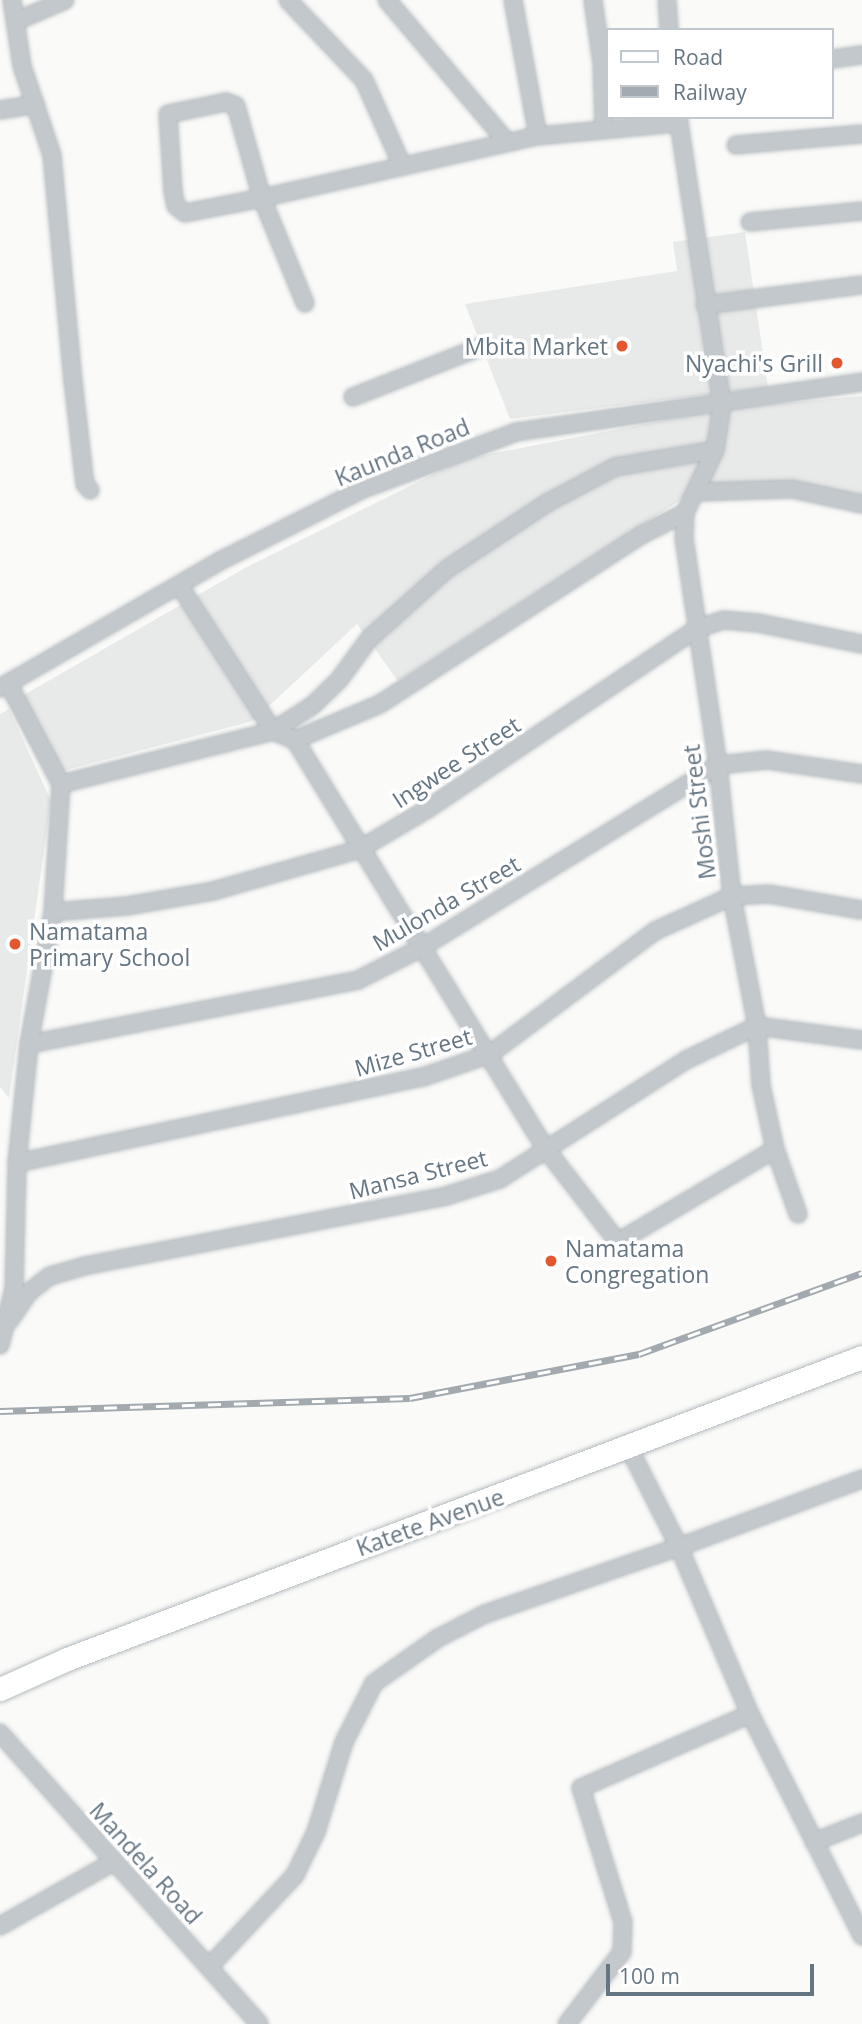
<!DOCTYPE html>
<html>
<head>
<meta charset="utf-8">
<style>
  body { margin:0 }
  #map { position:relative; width:862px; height:2024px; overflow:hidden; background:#fafaf8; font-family:"Open Sans",sans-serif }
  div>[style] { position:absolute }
  .built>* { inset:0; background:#e8e9e9 }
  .roads { filter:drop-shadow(0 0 2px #b3babf) drop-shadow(0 0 2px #b3babf) }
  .street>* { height:16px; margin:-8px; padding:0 8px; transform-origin:8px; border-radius:8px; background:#c3c8cc }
  .secondary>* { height:23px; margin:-11.5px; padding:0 11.5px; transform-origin:11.5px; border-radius:11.5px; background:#fff }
  .rail>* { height:7px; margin-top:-3.5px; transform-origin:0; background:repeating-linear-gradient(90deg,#fff 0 13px,#a2aab0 0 26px); box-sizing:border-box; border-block:2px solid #a2aab0 }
  .dots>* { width:19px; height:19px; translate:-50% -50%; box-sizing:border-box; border:4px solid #fff; border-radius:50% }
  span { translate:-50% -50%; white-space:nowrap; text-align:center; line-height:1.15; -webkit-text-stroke:7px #fff; paint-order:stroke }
  .poi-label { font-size:23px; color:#657683 }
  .right { translate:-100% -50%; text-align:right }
  .left { translate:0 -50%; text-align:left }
  .street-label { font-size:23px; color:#657683 }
  .legend { position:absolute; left:606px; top:28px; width:228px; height:91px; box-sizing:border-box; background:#fff; border:2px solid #c1c8cd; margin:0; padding:9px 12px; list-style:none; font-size:21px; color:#657683 }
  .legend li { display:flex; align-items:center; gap:14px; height:35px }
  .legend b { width:35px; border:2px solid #c1c8cd }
  .scale { position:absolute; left:606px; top:1964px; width:208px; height:32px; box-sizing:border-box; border:4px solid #657683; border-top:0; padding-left:9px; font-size:21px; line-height:24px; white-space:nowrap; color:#657683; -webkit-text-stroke:5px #fff; paint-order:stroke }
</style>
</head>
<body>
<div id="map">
  <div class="built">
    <i style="clip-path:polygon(745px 232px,768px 387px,510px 419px,465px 304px,677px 271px,673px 242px)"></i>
    <i style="clip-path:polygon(862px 396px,862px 496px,781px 485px,707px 483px,398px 681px,357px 624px,253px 721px,62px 771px,22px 696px,245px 568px,464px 459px,728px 408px)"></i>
    <i style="clip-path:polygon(9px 709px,51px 801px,9px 1098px,0 1087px,0 714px)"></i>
  </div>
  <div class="roads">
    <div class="street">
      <i style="left:12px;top:0;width:67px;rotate:81.4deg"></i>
      <i style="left:22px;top:66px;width:94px;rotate:71.4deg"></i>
      <i style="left:52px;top:155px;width:227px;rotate:84.7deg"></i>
      <i style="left:73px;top:381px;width:104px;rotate:83.4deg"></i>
      <i style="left:85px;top:484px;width:8px;rotate:50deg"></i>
      <i style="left:288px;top:0;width:110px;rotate:46.5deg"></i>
      <i style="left:364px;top:80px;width:93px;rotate:65.9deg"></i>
      <i style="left:387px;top:0;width:186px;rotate:49.8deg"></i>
      <i style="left:513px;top:0;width:138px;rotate:79.6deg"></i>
      <i style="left:593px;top:0;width:64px;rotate:81.9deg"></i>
      <i style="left:602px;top:63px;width:67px;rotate:88.3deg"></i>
      <i style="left:667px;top:0;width:30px;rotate:86deg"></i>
      <i style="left:19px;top:20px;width:50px;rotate:-23.5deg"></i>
      <i style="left:832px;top:59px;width:30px;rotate:-8deg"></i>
      <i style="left:0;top:110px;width:36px;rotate:-9deg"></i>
      <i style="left:736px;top:145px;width:126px;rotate:-5deg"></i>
      <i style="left:750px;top:222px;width:113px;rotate:-5.6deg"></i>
      <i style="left:305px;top:303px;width:113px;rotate:-112.3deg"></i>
      <i style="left:262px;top:198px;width:96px;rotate:-105.8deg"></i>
      <i style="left:236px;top:106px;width:11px;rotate:-158deg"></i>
      <i style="left:226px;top:102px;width:59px;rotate:168.3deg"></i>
      <i style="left:168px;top:114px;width:77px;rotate:86.3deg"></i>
      <i style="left:173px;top:191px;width:15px;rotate:79deg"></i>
      <i style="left:176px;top:206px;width:11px;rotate:38deg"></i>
      <i style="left:185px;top:213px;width:78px;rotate:-11deg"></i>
      <i style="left:262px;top:198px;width:283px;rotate:-12.7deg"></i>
      <i style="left:538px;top:136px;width:142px;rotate:-5.3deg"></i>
      <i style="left:679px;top:123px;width:285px;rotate:81.3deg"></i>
      <i style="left:722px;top:405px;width:46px;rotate:98.8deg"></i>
      <i style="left:715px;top:450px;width:70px;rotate:115.5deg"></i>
      <i style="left:685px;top:513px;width:25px;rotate:92deg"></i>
      <i style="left:684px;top:538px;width:230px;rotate:81.5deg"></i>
      <i style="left:718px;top:765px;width:132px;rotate:83.9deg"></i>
      <i style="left:732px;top:896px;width:132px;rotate:79.1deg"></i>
      <i style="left:757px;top:1026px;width:59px;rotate:86.1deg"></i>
      <i style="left:761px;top:1085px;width:66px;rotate:77.7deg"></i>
      <i style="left:775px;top:1149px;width:69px;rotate:70.5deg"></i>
      <i style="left:705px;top:305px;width:158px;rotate:-7.3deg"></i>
      <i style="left:353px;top:397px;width:140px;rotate:-21.4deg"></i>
      <i style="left:699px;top:492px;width:93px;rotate:-1.8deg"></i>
      <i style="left:792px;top:489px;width:72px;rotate:12.1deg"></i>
      <i style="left:179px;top:585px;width:174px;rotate:57.2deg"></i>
      <i style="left:273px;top:731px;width:24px;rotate:22deg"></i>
      <i style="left:295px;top:740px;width:479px;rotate:58.5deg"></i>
      <i style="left:545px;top:1148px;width:119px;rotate:52.2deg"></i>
      <i style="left:618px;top:1242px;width:182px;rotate:-30.6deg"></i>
      <i style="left:0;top:688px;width:256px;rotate:-30deg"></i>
      <i style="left:222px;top:560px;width:158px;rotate:-26.7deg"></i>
      <i style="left:363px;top:489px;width:163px;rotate:-20.4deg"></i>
      <i style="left:516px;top:432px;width:350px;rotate:-8.2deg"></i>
      <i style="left:295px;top:740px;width:92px;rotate:-23deg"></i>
      <i style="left:380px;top:704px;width:313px;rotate:-32.9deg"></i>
      <i style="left:643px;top:534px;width:47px;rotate:-26.6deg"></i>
      <i style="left:61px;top:784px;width:219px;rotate:-14deg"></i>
      <i style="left:273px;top:731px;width:48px;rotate:-33deg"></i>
      <i style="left:313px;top:705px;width:36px;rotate:-44deg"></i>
      <i style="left:339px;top:680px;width:51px;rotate:-53.8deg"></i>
      <i style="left:369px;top:639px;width:105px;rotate:-41.9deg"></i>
      <i style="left:447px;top:569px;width:120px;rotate:-33.4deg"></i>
      <i style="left:547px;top:503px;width:77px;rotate:-27.9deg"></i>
      <i style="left:615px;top:467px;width:101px;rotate:-9.6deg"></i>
      <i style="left:53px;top:912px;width:74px;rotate:-4.6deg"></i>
      <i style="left:127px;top:906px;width:87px;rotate:-9.9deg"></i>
      <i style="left:213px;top:891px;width:153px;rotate:-15.9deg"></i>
      <i style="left:360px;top:849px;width:77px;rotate:-30.6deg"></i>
      <i style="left:426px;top:810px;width:325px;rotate:-33.8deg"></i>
      <i style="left:696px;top:629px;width:28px;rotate:-18deg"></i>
      <i style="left:723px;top:620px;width:35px;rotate:5deg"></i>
      <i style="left:758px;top:623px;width:106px;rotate:11.4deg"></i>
      <i style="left:29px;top:1044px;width:335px;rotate:-11deg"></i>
      <i style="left:358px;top:980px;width:71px;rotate:-26.9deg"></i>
      <i style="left:421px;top:948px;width:349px;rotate:-31.6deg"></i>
      <i style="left:718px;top:765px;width:49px;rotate:-5.8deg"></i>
      <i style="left:767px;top:760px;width:96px;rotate:8.4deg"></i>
      <i style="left:17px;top:1163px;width:415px;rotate:-12deg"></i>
      <i style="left:423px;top:1077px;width:71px;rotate:-18.9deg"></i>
      <i style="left:490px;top:1054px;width:206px;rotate:-36.7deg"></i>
      <i style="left:655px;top:931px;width:85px;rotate:-24.4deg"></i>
      <i style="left:732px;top:896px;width:37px;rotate:-3deg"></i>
      <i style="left:769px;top:894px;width:94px;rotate:9.8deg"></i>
      <i style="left:10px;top:1320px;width:32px;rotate:-56deg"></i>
      <i style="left:28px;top:1293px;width:28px;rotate:-38deg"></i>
      <i style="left:50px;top:1276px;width:35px;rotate:-16deg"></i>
      <i style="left:84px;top:1266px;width:369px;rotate:-10.9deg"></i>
      <i style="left:446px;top:1196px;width:57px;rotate:-17.5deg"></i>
      <i style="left:500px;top:1179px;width:221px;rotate:-32.6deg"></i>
      <i style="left:686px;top:1060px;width:79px;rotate:-25.6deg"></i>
      <i style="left:757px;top:1026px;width:106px;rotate:7.6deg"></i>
      <i style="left:0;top:1345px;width:58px;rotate:-76deg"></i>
      <i style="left:14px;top:1289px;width:126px;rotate:-88.6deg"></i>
      <i style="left:17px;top:1163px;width:120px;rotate:-84.2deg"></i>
      <i style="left:29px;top:1044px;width:134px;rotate:-79.7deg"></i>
      <i style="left:53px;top:912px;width:128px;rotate:-86.4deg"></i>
      <i style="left:61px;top:784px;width:114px;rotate:-117.7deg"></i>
      <i style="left:862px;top:1479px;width:195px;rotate:159.6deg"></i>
      <i style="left:679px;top:1547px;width:181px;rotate:67deg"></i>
      <i style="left:750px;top:1714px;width:249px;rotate:63.2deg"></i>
      <i style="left:0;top:1733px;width:390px;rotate:48.3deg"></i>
      <i style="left:814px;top:1842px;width:52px;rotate:-21.6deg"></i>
      <i style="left:0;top:1926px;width:130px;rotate:-29.5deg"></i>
      <i style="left:209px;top:1967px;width:126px;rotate:-46.9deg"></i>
      <i style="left:295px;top:1875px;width:48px;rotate:-64deg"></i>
      <i style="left:316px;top:1832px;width:94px;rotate:-72.7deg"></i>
      <i style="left:344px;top:1742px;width:66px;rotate:-63deg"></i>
      <i style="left:374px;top:1683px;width:78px;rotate:-35.1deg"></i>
      <i style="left:438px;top:1638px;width:53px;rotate:-27.1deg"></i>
      <i style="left:485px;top:1614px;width:205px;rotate:-19.1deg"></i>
      <i style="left:679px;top:1547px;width:113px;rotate:-116.8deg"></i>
      <i style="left:567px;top:2024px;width:91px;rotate:-52.6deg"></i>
      <i style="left:622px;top:1952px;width:30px;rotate:-88deg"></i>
      <i style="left:623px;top:1922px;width:140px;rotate:-107.4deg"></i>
      <i style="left:581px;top:1788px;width:184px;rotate:-23.6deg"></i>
    </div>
    <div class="secondary">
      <i style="left:0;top:1689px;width:73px;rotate:-24.1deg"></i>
      <i style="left:67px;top:1659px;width:850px;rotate:-20.8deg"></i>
    </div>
  </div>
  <div class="rail">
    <i style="left:0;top:1411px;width:410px;rotate:-1.8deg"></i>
    <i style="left:410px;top:1398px;width:233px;rotate:-10.9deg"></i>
    <i style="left:639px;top:1354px;width:237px;rotate:-20deg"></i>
  </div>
  <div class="dots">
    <i style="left:622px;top:346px;background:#e4572e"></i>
    <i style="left:837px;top:363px;background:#e4572e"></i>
    <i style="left:15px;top:944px;background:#e4572e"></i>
    <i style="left:551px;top:1261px;background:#e4572e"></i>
  </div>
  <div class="poi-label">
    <span class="right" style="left:608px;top:346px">Mbita Market</span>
    <span class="right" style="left:823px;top:363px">Nyachi's Grill</span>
    <span class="left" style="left:29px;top:944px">Namatama<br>Primary School</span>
    <span class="left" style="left:565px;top:1261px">Namatama<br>Congregation</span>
  </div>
  <div class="street-label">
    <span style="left:402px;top:452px;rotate:-22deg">Kaunda Road</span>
    <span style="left:456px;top:762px;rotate:-33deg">Ingwee Street</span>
    <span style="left:699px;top:812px;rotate:-97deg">Moshi Street</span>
    <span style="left:446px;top:903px;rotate:-30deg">Mulonda Street</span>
    <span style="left:413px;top:1052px;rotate:-16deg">Mize Street</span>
    <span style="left:418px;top:1174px;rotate:-14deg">Mansa Street</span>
    <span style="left:430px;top:1522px;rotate:-20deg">Katete Avenue</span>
    <span style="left:146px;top:1863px;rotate:48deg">Mandela Road</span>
  </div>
  <ul class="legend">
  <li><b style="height:9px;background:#fff"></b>Road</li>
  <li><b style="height:9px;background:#a2aab0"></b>Railway</li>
  </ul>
  <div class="scale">100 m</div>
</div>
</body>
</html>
